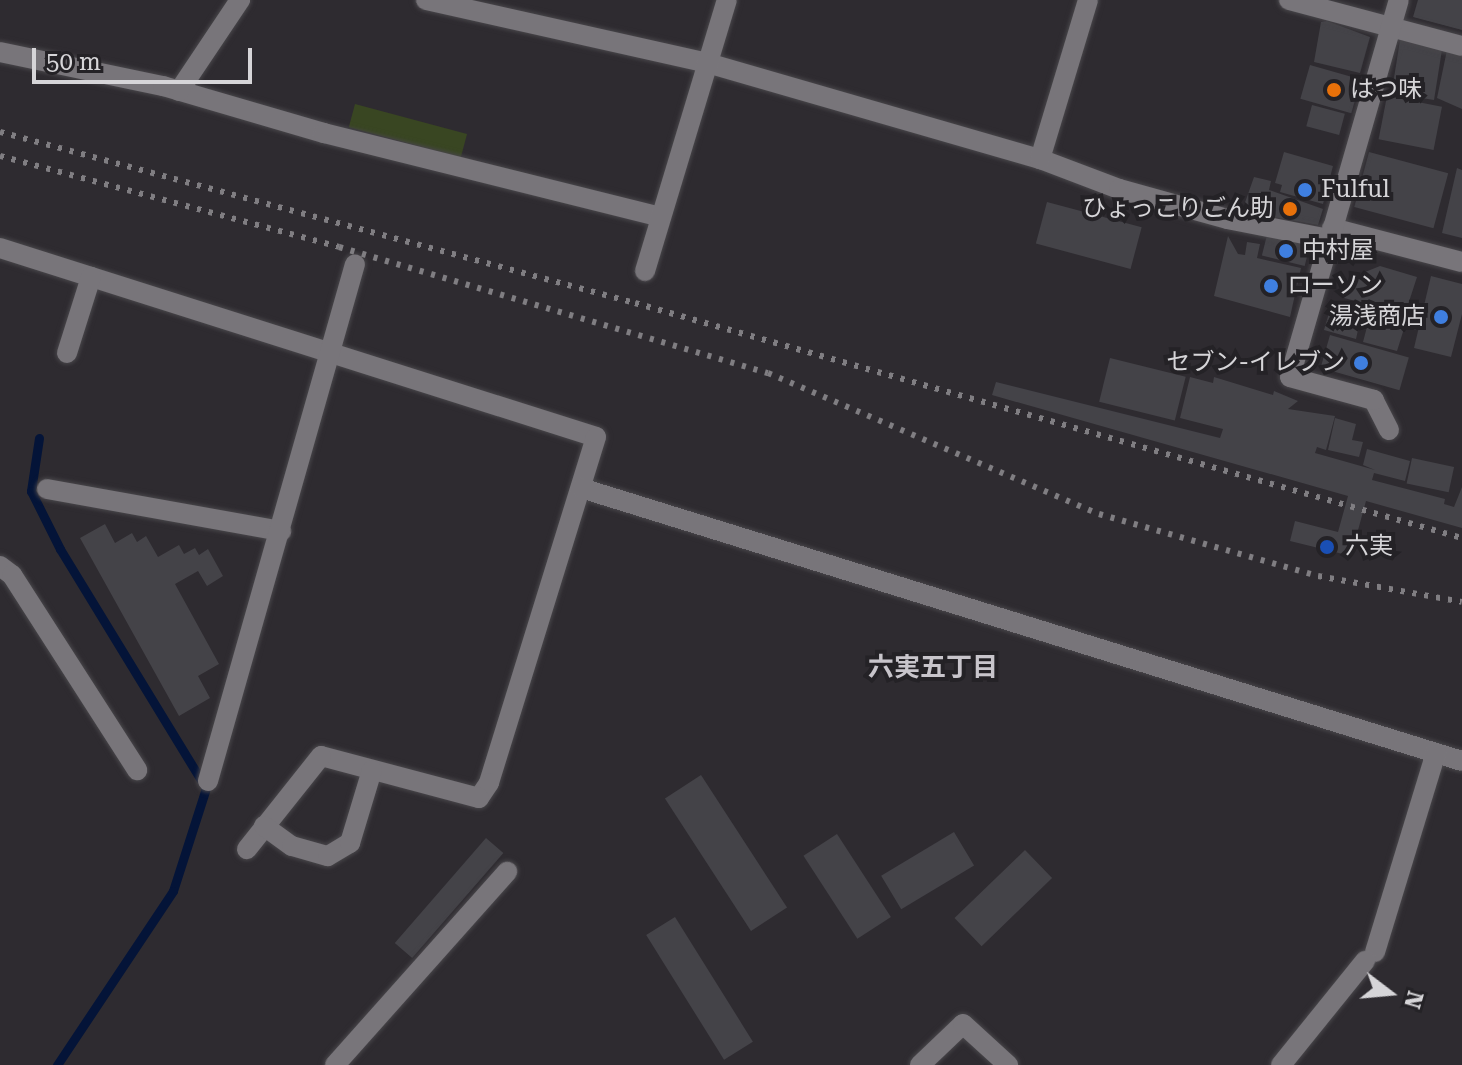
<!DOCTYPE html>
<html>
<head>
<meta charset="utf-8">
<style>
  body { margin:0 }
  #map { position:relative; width:1462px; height:1065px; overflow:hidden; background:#2e2b30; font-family:"Roboto Serif","Noto Sans JP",serif }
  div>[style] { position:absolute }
  .green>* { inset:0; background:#394622; transform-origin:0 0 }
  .stream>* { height:9px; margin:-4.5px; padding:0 4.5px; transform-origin:4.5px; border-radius:4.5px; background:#041438 }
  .building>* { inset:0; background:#444348; transform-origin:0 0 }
  .roads { filter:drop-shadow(0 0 2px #48464a) drop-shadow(0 0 2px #48464a) }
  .street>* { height:20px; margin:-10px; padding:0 10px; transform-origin:10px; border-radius:10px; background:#78757a }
  .secondary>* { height:20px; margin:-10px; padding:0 10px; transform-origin:10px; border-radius:10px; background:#78757a }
  .rail>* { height:6px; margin-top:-3px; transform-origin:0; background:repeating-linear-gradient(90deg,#807e82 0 4px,transparent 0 12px) }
  .dots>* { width:22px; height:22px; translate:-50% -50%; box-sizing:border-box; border:4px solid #242226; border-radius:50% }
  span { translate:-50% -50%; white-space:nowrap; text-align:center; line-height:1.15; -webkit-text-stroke:8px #242226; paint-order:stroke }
  .poi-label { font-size:24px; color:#d6d5d8 }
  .left { translate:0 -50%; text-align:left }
  .right { translate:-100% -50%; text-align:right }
  .neighbourhood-label { font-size:26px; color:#c8c5cb; font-weight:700 }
  .north { position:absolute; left:1350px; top:953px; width:80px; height:80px; -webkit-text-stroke:6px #242226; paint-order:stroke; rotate:106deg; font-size:22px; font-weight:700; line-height:32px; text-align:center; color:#d6d5d8 }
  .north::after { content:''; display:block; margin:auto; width:28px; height:36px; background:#d6d5d8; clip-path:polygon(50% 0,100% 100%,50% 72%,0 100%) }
  .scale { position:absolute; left:32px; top:48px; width:220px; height:36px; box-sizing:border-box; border:4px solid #d6d5d8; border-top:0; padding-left:10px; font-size:24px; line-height:28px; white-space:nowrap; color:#d6d5d8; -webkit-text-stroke:6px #242226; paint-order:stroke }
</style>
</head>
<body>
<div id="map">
  <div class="green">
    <i style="left:355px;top:104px;width:116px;height:24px;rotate:15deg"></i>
  </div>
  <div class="stream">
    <i style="left:39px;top:438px;width:54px;rotate:98.6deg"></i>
    <i style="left:31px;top:491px;width:65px;rotate:63.4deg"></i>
    <i style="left:60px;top:549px;width:280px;rotate:58.6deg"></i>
    <i style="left:206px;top:788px;width:108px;rotate:107.8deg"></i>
    <i style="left:173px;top:891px;width:209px;rotate:123.7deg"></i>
  </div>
  <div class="building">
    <i style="clip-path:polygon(1418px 0,1462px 0,1462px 30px,1413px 17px)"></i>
    <i style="clip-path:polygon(1327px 21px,1370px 37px,1360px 73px,1314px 62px,1321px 22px)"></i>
    <i style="left:1400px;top:40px;width:43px;height:54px;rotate:9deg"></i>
    <i style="clip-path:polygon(1447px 50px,1462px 54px,1462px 109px,1437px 98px)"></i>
    <i style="left:1310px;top:65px;width:53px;height:35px;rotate:16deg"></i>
    <i style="left:1387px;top:96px;width:56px;height:44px;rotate:11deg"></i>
    <i style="left:1312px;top:105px;width:34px;height:22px;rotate:15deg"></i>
    <i style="clip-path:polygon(1284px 152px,1333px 166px,1323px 204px,1280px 192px,1282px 185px,1275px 183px)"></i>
    <i style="left:1369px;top:152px;width:82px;height:57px;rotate:15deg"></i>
    <i style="clip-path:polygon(1457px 168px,1462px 170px,1462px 238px,1442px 233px)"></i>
    <i style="clip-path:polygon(1254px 177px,1271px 181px,1269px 190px,1323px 209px,1318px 225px,1242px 211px)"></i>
    <i style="left:1047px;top:202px;width:98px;height:43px;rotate:15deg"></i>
    <i style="left:1267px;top:235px;width:44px;height:21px;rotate:14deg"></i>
    <i style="clip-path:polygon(1228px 236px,1238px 254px,1245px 255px,1247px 242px,1260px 244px,1257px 258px,1301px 268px,1290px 317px,1214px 296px)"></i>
    <i style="clip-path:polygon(1380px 266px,1417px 277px,1405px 314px,1344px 298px,1350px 278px)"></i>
    <i style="clip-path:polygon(1431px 276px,1462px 284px,1462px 314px,1451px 357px,1414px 348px)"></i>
    <i style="clip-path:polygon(1332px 303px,1407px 319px,1397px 351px,1363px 342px,1368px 323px,1360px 321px,1356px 339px,1324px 330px)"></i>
    <i style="left:1330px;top:335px;width:82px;height:34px;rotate:16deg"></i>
    <i style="left:1110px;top:358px;width:78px;height:45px;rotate:14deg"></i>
    <i style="clip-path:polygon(1190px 377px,1213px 383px,1214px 377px,1273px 395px,1274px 391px,1298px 401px,1288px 409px,1335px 416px,1326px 450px,1317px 447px,1315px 453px,1375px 470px,1363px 465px,1367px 449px,1410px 461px,1405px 481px,1374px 473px,1372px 480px,1445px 499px,1444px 504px,1454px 507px,1462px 487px,1462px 528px,1366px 501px,1351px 556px,1290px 541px,1295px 521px,1338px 532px,1348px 496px,992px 395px,996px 382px,1220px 438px,1223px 429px,1180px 418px)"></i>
    <i style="clip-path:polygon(1335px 418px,1356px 424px,1352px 440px,1363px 442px,1359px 457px,1328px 450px)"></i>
    <i style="left:1412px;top:458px;width:43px;height:26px;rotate:12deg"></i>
    <i style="clip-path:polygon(105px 524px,115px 543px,132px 533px,137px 542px,146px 536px,158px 557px,179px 545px,184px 554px,195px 548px,199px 555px,208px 549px,223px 576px,207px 586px,198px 571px,175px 584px,219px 664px,198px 676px,210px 698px,179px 716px,80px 538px)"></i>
    <i style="left:701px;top:775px;width:158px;height:43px;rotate:57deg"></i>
    <i style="left:954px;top:832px;width:39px;height:85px;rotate:59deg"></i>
    <i style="left:837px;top:834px;width:99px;height:40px;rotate:57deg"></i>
    <i style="left:486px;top:838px;width:23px;height:139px;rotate:41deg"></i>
    <i style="left:1025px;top:850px;width:39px;height:98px;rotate:46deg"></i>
    <i style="left:675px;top:917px;width:147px;height:34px;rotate:58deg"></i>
  </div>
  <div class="roads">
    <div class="street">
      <i style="left:426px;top:0;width:288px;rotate:12.6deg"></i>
      <i style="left:707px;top:63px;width:347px;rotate:16.1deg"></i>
      <i style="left:1040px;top:159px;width:85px;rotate:20.8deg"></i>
      <i style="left:1119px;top:189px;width:112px;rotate:15.5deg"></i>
      <i style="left:1227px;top:219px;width:104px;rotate:11.1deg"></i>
      <i style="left:1289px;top:0;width:179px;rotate:14.9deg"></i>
      <i style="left:0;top:52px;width:167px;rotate:11.8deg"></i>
      <i style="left:163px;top:86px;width:168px;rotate:16.3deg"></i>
      <i style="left:324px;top:133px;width:346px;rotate:14deg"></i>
      <i style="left:179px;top:91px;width:110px;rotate:-56.2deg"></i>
      <i style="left:1040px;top:159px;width:166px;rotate:-73.2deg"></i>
      <i style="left:0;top:248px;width:625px;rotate:17.59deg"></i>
      <i style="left:596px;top:437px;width:362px;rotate:107.2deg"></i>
      <i style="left:489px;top:783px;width:18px;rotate:124deg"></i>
      <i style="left:479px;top:798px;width:163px;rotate:-165.1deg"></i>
      <i style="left:321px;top:756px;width:119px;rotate:128.5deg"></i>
      <i style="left:645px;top:271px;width:283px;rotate:-73.2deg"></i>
      <i style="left:67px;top:353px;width:80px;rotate:-72.5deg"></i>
      <i style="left:581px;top:488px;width:922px;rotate:17.22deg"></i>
      <i style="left:47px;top:489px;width:238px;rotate:10.2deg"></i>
      <i style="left:0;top:566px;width:15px;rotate:37deg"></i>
      <i style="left:12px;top:575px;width:232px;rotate:57.3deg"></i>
      <i style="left:208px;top:781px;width:537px;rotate:-74.13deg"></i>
      <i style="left:264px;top:826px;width:34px;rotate:36deg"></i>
      <i style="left:292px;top:846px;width:37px;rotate:16deg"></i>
      <i style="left:328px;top:856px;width:26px;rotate:-31deg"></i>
      <i style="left:350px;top:843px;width:76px;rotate:-73.2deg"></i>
      <i style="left:1375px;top:952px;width:208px;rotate:-73deg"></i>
      <i style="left:335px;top:1065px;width:259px;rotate:-48.3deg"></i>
      <i style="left:920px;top:1065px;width:59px;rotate:-43.6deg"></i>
      <i style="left:963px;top:1024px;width:61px;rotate:42.3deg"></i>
      <i style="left:1281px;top:1065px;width:134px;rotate:-51.1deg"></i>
    </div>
    <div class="secondary">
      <i style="left:1332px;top:228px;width:134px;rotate:14.7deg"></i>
      <i style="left:1389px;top:430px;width:34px;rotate:-117deg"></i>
      <i style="left:1374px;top:400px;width:87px;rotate:-164.7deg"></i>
      <i style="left:1290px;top:377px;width:392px;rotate:-73.9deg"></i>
    </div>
  </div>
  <div class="rail">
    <i style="left:0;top:132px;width:658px;rotate:15.07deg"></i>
    <i style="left:635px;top:303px;width:860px;rotate:15.86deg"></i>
    <i style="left:0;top:156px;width:351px;rotate:15deg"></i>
    <i style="left:339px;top:247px;width:447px;rotate:16.4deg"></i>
    <i style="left:768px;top:373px;width:360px;rotate:23.1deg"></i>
    <i style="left:1099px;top:514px;width:228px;rotate:15.8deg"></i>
    <i style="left:1318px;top:576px;width:146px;rotate:10.2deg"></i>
  </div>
  <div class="dots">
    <i style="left:1334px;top:90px;background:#e8710a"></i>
    <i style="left:1305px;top:190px;background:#3f7fe0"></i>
    <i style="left:1290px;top:209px;background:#e8710a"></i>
    <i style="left:1286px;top:251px;background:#3f7fe0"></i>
    <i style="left:1271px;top:286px;background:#3f7fe0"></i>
    <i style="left:1441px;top:317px;background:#3f7fe0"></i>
    <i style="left:1361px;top:363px;background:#3f7fe0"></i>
    <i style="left:1327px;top:547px;background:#1a4fb4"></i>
  </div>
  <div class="poi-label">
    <span class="left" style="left:1350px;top:90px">はつ味</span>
    <span class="left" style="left:1321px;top:190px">Fulful</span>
    <span class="right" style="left:1274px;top:209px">ひょっこりごん助</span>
    <span class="left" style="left:1302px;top:251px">中村屋</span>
    <span class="left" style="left:1287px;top:286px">ローソン</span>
    <span class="right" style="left:1425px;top:317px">湯浅商店</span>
    <span class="right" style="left:1345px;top:363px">セブン-イレブン</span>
    <span class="left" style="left:1345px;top:547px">六実</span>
  </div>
  <div class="neighbourhood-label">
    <span style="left:933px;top:668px">六実五丁目</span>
  </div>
  <div class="north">N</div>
  <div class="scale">50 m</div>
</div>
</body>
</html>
